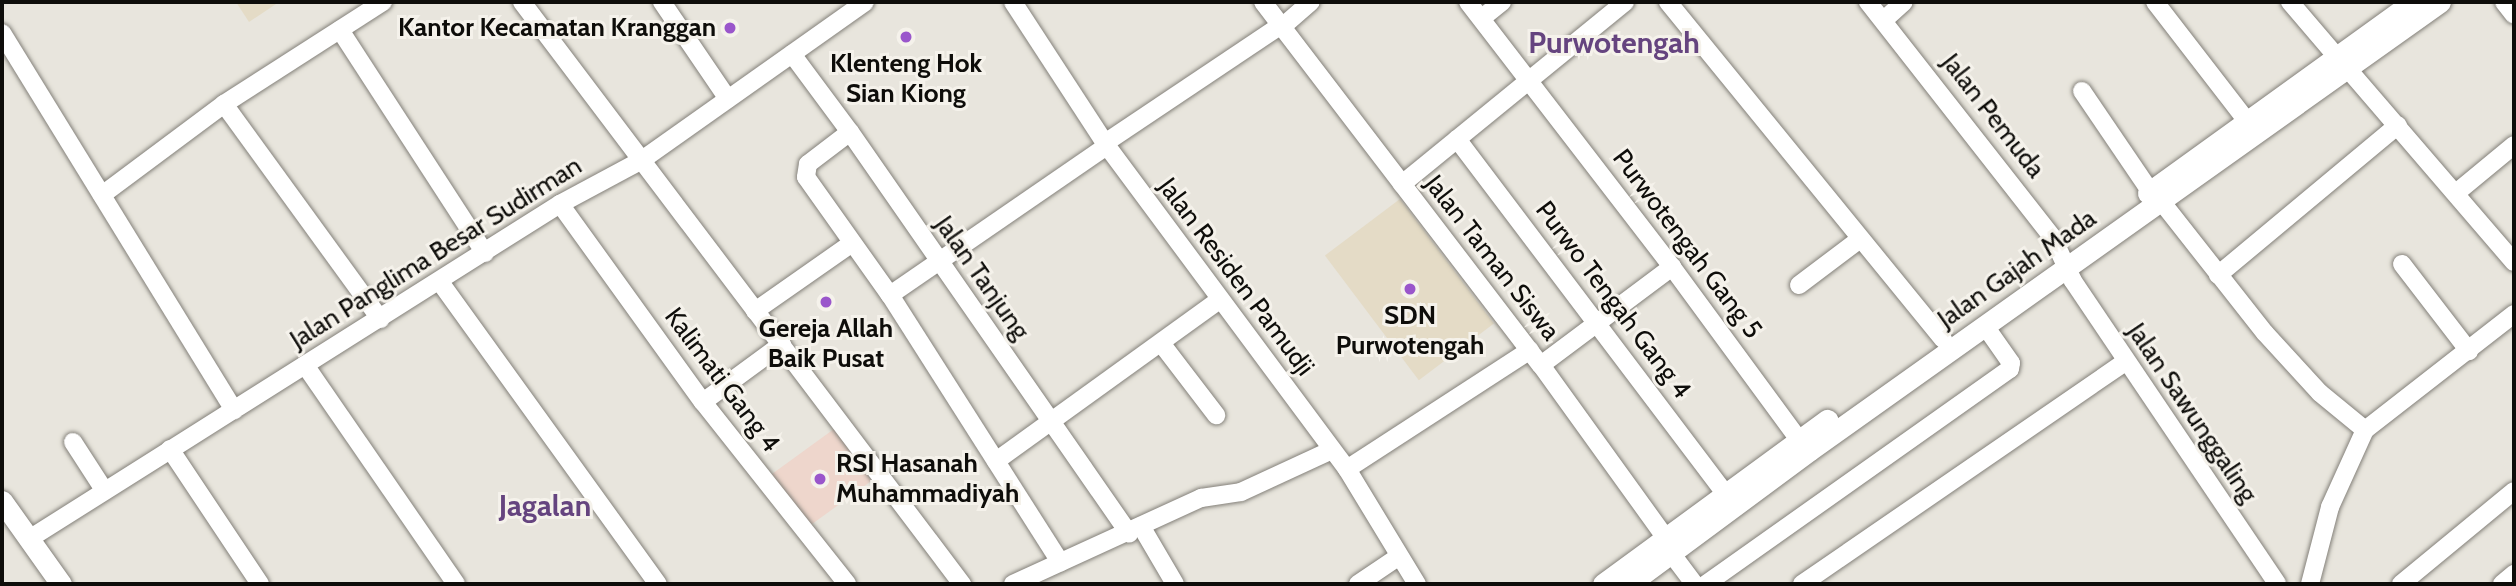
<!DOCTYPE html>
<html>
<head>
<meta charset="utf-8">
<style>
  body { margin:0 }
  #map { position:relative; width:2516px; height:586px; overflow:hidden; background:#e8e5dd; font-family:Cabin,sans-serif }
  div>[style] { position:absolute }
  .education>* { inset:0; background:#e4dbc6; transform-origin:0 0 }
  .medical>* { inset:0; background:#eed6cc; transform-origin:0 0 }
  .roads { filter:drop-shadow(0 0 2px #838079) drop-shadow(0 0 2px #838079) }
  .minor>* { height:18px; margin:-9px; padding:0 9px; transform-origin:9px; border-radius:9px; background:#fff }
  .major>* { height:21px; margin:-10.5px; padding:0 10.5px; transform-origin:10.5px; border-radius:10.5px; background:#fff }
  .dots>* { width:19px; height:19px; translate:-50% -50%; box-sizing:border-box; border:4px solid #f5f2eb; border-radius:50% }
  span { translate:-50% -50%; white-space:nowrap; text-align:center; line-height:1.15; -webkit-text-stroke:6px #f5f2eb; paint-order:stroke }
  .poi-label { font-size:26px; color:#0e0d0a; font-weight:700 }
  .right { translate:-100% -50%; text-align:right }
  .left { translate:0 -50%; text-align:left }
  .street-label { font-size:26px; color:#0e0d0a }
  .quarter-label { font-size:30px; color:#65447f; font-weight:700 }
  .frame { position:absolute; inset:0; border:4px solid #0e0d0a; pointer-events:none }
</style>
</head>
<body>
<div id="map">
  <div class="education">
    <i style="clip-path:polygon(236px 2px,279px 2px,249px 22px)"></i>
    <i style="left:1400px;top:199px;width:156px;height:94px;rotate:53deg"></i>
  </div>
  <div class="medical">
    <i style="left:834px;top:429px;width:64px;height:83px;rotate:54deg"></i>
  </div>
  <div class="roads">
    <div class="minor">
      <i style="left:522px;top:2px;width:730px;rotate:52.91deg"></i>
      <i style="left:662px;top:2px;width:117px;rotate:55.8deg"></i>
      <i style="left:1013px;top:2px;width:172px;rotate:56.9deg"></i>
      <i style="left:1107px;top:146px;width:402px;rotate:53.4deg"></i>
      <i style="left:1347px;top:469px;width:135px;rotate:58.7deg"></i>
      <i style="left:1263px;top:2px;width:457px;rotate:52.6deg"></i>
      <i style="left:1541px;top:365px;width:212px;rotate:54.2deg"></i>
      <i style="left:1665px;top:537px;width:17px;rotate:69deg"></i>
      <i style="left:1671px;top:553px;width:39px;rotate:53deg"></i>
      <i style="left:1468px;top:2px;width:334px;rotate:52.4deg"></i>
      <i style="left:1672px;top:267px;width:215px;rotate:53.7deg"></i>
      <i style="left:1668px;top:2px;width:435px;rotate:50.8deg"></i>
      <i style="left:1868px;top:2px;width:300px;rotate:51.9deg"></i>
      <i style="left:2053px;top:238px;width:47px;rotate:65.1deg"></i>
      <i style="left:2073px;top:281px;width:365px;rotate:56deg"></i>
      <i style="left:2155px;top:2px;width:150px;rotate:52.3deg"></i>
      <i style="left:2290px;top:2px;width:72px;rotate:49.5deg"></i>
      <i style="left:2504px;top:2px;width:16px;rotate:52deg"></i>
      <i style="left:1482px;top:18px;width:26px;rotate:-39deg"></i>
      <i style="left:1885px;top:19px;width:25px;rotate:-42deg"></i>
      <i style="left:1282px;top:27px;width:38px;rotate:-41deg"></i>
      <i style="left:340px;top:30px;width:266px;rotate:57deg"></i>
      <i style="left:2px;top:33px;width:443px;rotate:58.4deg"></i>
      <i style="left:792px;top:54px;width:97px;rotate:53.4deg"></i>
      <i style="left:850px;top:132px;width:489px;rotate:55.2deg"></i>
      <i style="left:2347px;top:68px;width:256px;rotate:49.3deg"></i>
      <i style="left:2082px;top:91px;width:121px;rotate:55.8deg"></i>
      <i style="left:224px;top:104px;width:266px;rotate:54deg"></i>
      <i style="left:850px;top:132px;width:53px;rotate:142.7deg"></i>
      <i style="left:808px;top:164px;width:13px;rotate:99deg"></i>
      <i style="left:806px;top:177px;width:145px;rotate:54.6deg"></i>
      <i style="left:890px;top:295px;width:317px;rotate:57.5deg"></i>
      <i style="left:1457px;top:139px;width:445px;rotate:52.9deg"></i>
      <i style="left:1105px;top:143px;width:212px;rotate:-33.8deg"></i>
      <i style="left:1402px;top:184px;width:288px;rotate:-39.2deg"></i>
      <i style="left:2456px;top:193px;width:75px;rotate:-39.6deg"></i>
      <i style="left:102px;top:195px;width:152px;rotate:-36.7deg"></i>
      <i style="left:224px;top:104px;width:189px;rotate:-32.7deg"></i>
      <i style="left:2161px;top:201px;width:168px;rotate:51.8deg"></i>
      <i style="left:2265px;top:333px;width:81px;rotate:47.5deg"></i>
      <i style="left:2320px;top:393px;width:58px;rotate:39.4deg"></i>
      <i style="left:560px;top:204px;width:244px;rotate:54.2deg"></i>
      <i style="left:703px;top:402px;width:232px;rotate:51.6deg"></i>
      <i style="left:2402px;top:264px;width:110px;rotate:52.4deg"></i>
      <i style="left:2218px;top:275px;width:234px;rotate:-39.8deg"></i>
      <i style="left:440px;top:282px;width:372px;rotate:54.2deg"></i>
      <i style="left:1799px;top:285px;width:76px;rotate:-37deg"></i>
      <i style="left:890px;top:295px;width:263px;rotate:-34.5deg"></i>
      <i style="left:755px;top:311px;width:118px;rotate:-35deg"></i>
      <i style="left:1161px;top:343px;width:91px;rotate:52.6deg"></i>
      <i style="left:305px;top:365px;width:266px;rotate:55.4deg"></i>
      <i style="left:1541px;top:365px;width:164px;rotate:-36.8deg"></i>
      <i style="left:703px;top:402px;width:98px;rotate:-36.3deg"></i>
      <i style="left:73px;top:442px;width:57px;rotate:57.1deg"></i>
      <i style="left:170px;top:449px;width:162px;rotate:56.3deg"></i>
      <i style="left:996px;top:461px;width:275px;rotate:-35.8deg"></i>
      <i style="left:1347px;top:469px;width:218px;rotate:-33deg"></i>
      <i style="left:1141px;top:526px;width:67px;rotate:59.6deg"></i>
      <i style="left:29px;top:539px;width:628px;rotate:-32.25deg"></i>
      <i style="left:560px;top:204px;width:93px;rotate:-28.2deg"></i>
      <i style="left:642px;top:160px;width:273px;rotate:-35.3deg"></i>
      <i style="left:1013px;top:584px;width:207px;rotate:-24.6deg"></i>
      <i style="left:1201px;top:498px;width:40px;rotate:-8.5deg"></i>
      <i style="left:1241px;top:492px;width:100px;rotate:-24.8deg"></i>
      <i style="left:1358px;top:584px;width:48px;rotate:-34deg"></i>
      <i style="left:1706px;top:584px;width:372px;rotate:-35.3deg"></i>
      <i style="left:2010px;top:369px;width:6px;rotate:-81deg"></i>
      <i style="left:2011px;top:363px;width:45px;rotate:-125.1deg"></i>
      <i style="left:1802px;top:584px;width:392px;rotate:-34.5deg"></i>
      <i style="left:2310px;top:584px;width:80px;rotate:-75.4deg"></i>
      <i style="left:2330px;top:507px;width:85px;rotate:-65.6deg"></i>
      <i style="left:2365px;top:430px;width:189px;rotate:-37.9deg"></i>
      <i style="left:2401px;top:584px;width:146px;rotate:-39.5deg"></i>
      <i style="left:2502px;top:584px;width:16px;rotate:-40deg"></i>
    </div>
    <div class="major">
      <i style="left:2148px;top:193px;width:327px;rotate:-35.8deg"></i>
      <i style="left:2px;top:501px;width:102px;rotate:54.6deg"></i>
      <i style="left:1603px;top:584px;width:278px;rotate:-36.2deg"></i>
      <i style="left:1629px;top:584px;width:225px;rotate:-36.5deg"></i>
      <i style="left:1810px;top:450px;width:773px;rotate:-35.42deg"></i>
    </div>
  </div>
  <div class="dots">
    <i style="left:730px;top:28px;background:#9a56cb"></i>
    <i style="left:906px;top:37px;background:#9a56cb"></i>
    <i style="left:1410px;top:289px;background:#9a56cb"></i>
    <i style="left:826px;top:302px;background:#9a56cb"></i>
    <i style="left:820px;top:479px;background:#9a56cb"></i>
  </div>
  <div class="poi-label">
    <span class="right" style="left:716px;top:28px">Kantor Kecamatan Kranggan</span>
    <span style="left:906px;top:79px">Klenteng Hok<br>Sian Kiong</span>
    <span style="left:1410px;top:331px">SDN<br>Purwotengah</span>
    <span style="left:826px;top:344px">Gereja Allah<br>Baik Pusat</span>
    <span class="left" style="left:836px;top:479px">RSI Hasanah<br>Muhammadiyah</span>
  </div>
  <div class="street-label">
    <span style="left:1993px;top:116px;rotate:52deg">Jalan Pemuda</span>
    <span style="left:1687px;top:244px;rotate:53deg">Purwotengah Gang 5</span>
    <span style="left:436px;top:253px;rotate:-32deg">Jalan Panglima Besar Sudirman</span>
    <span style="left:1492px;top:258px;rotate:52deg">Jalan Taman Siswa</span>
    <span style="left:2017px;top:269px;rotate:-35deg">Jalan Gajah Mada</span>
    <span style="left:1236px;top:277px;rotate:53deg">Jalan Residen Pamudji</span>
    <span style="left:982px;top:278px;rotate:55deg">Jalan Tanjung</span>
    <span style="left:1613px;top:300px;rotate:53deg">Purwo Tengah Gang 4</span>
    <span style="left:722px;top:380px;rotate:53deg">Kalimati Gang 4</span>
    <span style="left:2192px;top:413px;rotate:56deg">Jalan Sawunggaling</span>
  </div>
  <div class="quarter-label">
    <span style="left:1614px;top:43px">Purwotengah</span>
    <span style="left:545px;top:506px">Jagalan</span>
  </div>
  <div class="frame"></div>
</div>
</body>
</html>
